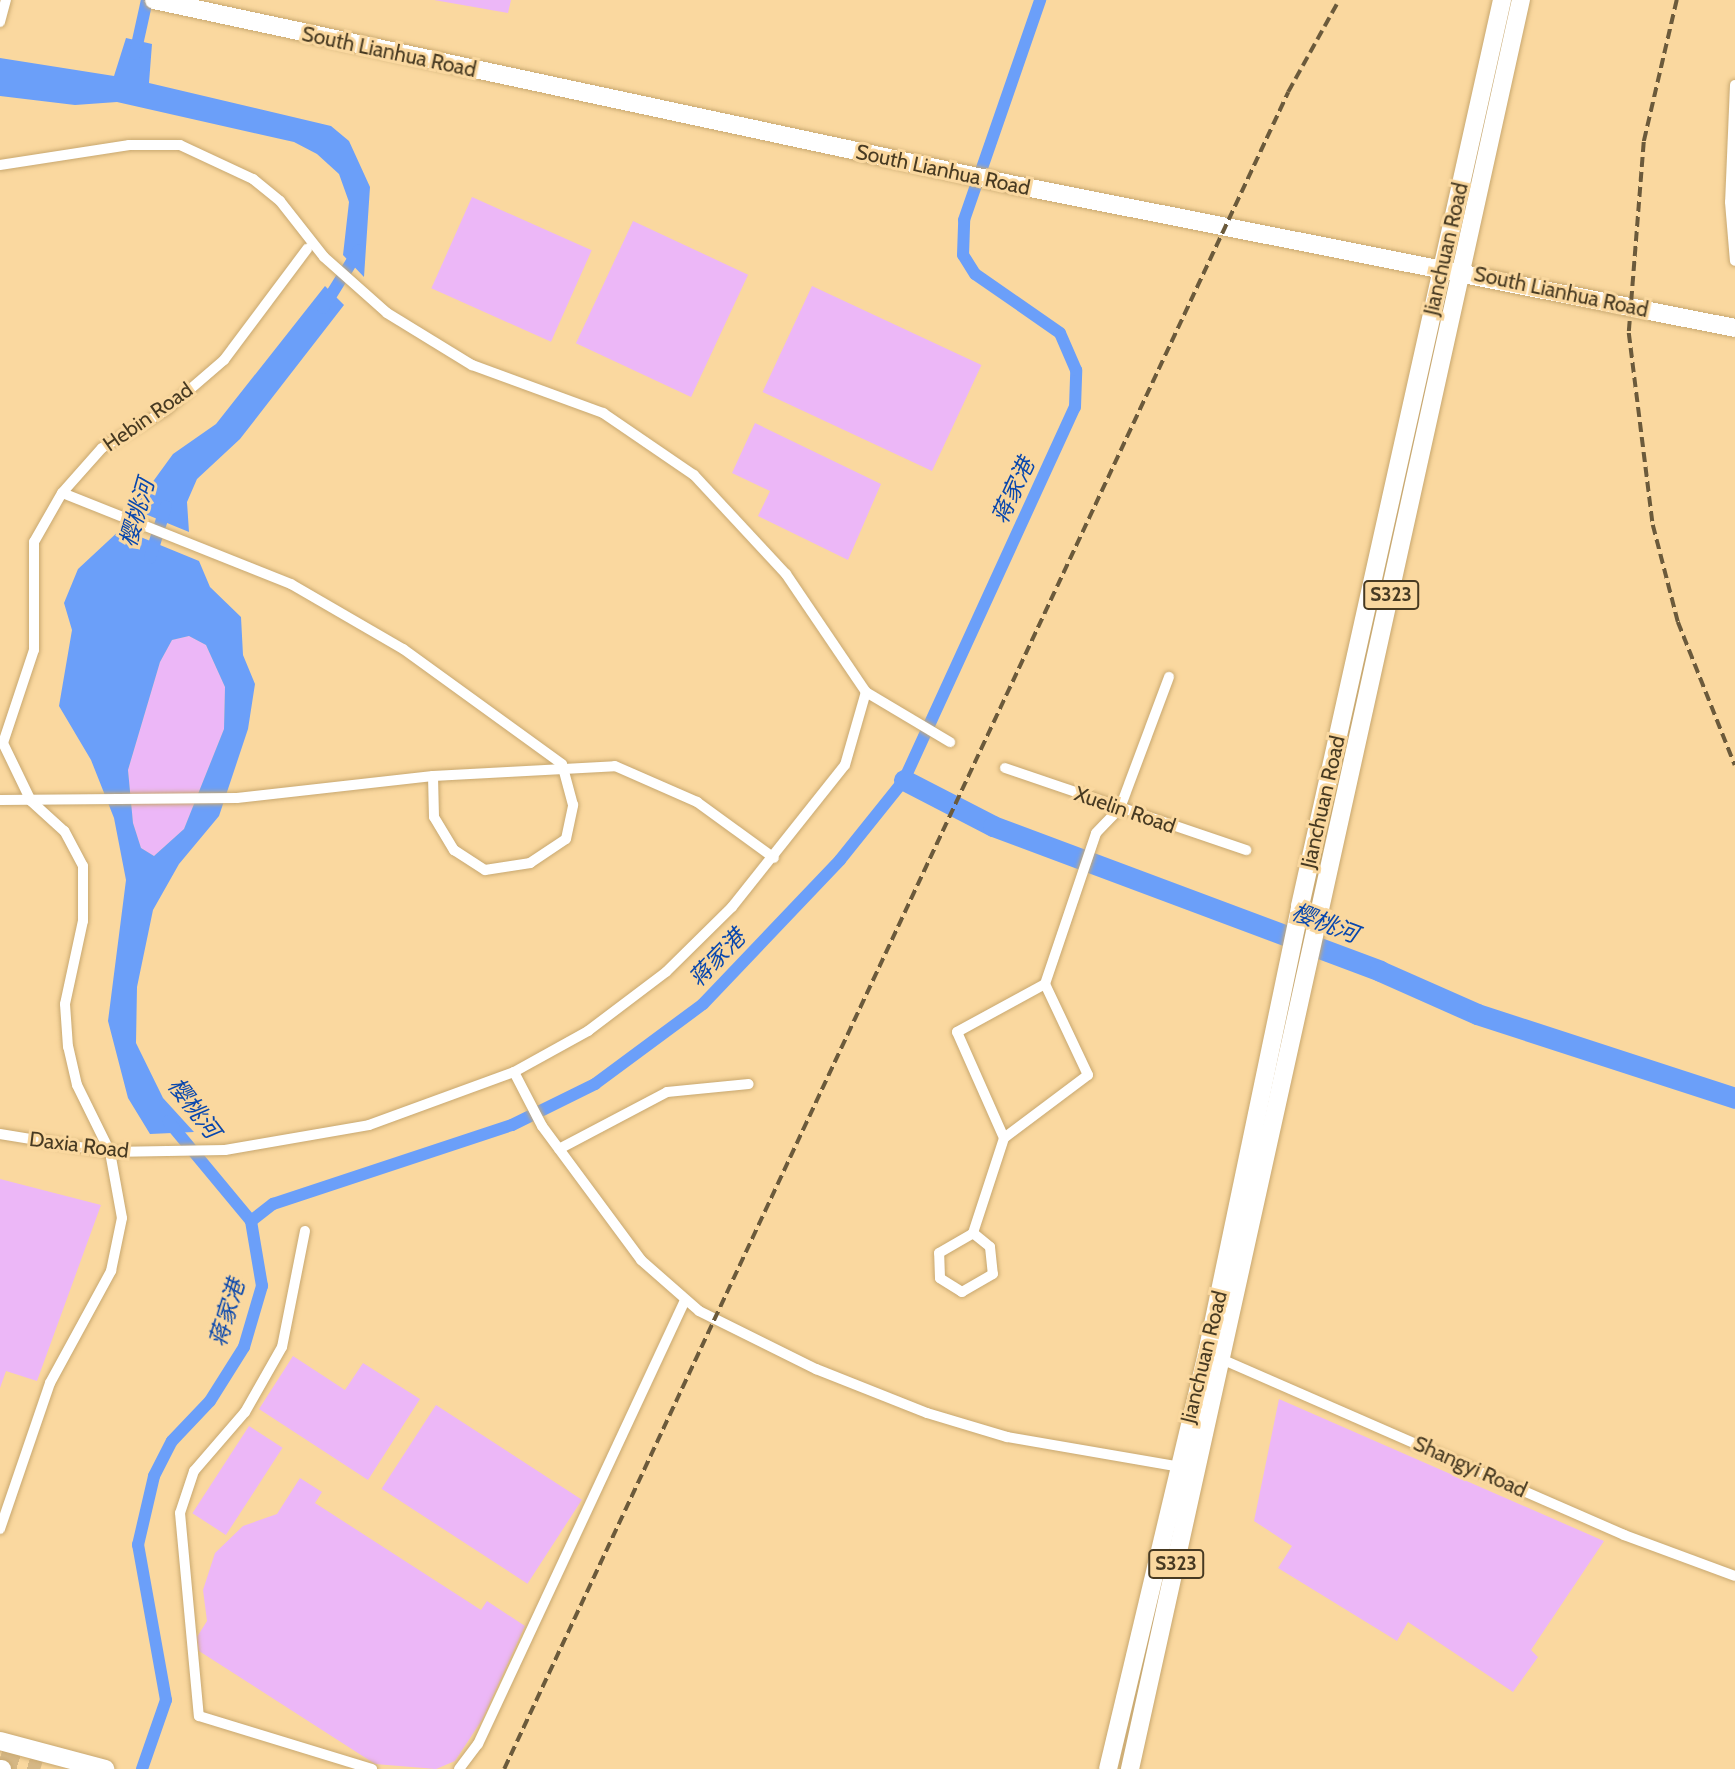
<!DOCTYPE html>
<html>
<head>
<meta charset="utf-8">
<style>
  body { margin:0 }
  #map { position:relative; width:1735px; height:1769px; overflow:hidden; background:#fad89f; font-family:Cabin,"Noto Sans SC",sans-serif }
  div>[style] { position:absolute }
  .green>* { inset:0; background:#ecb7f7; transform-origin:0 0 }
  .water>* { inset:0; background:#6b9ff9 }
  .canal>* { height:12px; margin:-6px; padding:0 6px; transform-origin:6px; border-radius:6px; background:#6b9ff9 }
  .river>* { height:21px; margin:-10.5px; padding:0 10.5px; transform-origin:10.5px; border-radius:10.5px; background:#6b9ff9 }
  .highway-tunnel>* { height:19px; margin-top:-9.5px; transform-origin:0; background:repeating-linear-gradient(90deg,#d6b886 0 19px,transparent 0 29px) }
  .roads { filter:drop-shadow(0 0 2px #c8a870) drop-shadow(0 0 2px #c8a870) }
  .street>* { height:10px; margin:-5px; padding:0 5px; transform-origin:5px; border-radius:5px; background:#fff }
  .primary>* { height:18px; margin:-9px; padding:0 9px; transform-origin:9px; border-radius:9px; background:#fff }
  .rail>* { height:3.5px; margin-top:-1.75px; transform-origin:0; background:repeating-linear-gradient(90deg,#6b5a3b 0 10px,transparent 0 15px) }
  span { translate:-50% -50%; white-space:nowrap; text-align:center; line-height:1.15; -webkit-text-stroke:6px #fad89f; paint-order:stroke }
  .shield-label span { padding:2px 5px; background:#fad89f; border:2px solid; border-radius:5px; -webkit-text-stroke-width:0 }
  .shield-label { font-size:19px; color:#473a22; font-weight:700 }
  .street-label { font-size:21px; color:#473a22 }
  .water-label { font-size:23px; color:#0947ad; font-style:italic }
</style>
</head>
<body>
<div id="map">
  <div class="green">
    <i style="clip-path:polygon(434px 0,511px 0,508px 13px)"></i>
    <i style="left:472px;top:197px;width:131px;height:100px;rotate:24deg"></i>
    <i style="left:633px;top:221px;width:127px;height:135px;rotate:25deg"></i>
    <i style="left:812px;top:286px;width:187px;height:117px;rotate:25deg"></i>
    <i style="clip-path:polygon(755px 423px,881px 484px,848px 560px,758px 516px,770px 491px,732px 473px)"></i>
    <i style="clip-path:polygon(189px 636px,206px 645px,225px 687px,224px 729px,184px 829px,154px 856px,141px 848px,133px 823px,128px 770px,160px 662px,172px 640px)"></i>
    <i style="clip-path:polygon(0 1179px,101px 1205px,37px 1381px,6px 1371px,0 1388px)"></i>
    <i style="clip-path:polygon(293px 1356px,345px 1390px,363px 1363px,420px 1399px,368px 1480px,259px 1409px)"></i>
    <i style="clip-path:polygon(1279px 1399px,1604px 1541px,1531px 1650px,1538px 1657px,1513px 1692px,1408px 1622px,1397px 1641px,1278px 1568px,1292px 1546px,1254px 1521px)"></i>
    <i style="left:436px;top:1405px;width:174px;height:100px;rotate:33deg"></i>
    <i style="left:249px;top:1426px;width:40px;height:104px;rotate:33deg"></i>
    <i style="clip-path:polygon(300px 1478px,322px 1492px,315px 1503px,481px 1610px,487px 1601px,525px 1626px,482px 1720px,455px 1761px,436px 1769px,375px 1764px,199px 1651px,197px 1637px,207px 1621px,203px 1590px,215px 1553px,243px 1526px,277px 1514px)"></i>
  </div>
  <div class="water">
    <i style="clip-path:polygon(126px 38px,152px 44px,149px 83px,331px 126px,349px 141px,370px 187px,364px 277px,343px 255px,349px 202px,339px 174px,317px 154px,294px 142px,117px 102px,75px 105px,0 96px,0 58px,114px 76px)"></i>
    <i style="clip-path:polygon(325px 286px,344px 305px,240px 439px,197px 479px,187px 502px,189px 532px,133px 509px,173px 454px,216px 424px)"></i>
    <i style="clip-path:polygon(evenodd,121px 529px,199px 561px,210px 587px,241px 617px,243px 655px,255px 684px,248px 729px,219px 816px,179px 864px,153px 910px,137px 987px,136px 1043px,163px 1098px,194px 1132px,150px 1134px,128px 1098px,108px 1021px,126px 880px,114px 818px,91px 760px,59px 706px,72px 630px,64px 603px,78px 569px,121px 529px,189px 636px,206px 645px,225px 687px,224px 729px,184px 829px,154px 856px,141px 848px,133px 823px,128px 770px,160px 662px,172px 640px,189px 636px)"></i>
  </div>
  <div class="canal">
    <i style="left:135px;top:54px;width:55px;rotate:-77.5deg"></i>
    <i style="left:323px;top:308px;width:68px;rotate:-58.2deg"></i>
    <i style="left:150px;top:558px;width:54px;rotate:-72.9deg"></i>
    <i style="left:168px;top:1121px;width:130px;rotate:50.3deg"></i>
    <i style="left:142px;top:1769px;width:73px;rotate:-70.8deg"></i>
    <i style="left:166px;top:1700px;width:158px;rotate:-100.2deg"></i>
    <i style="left:138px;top:1545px;width:71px;rotate:-76.9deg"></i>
    <i style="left:154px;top:1476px;width:39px;rotate:-63deg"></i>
    <i style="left:172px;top:1441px;width:55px;rotate:-46.5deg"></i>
    <i style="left:210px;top:1401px;width:64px;rotate:-57.8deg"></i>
    <i style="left:244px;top:1347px;width:64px;rotate:-73.6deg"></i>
    <i style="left:262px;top:1286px;width:66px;rotate:-99.6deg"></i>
    <i style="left:251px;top:1221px;width:28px;rotate:-38deg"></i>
    <i style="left:273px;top:1204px;width:252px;rotate:-18.3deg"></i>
    <i style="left:512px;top:1125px;width:93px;rotate:-26.3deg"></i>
    <i style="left:595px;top:1084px;width:134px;rotate:-36.5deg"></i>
    <i style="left:703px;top:1004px;width:199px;rotate:-46.4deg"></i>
    <i style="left:840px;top:860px;width:102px;rotate:-51.3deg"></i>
    <i style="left:904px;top:780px;width:410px;rotate:-65.4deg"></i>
    <i style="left:1075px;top:407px;width:37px;rotate:-88deg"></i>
    <i style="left:1076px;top:370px;width:40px;rotate:-113.4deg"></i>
    <i style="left:1060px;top:333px;width:103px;rotate:-145.2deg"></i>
    <i style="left:975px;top:274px;width:22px;rotate:-122deg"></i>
    <i style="left:963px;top:255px;width:35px;rotate:-88deg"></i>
    <i style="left:964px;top:220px;width:233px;rotate:-70.9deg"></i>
  </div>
  <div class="river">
    <i style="left:904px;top:780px;width:100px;rotate:27.3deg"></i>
    <i style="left:993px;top:826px;width:413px;rotate:20.5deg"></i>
    <i style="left:1380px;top:971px;width:106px;rotate:23.9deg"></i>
    <i style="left:1477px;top:1014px;width:271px;rotate:18deg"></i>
  </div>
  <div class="highway-tunnel">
    <i style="left:0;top:1757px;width:42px;rotate:16.7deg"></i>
  </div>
  <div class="roads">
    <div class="street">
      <i style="left:0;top:22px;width:23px;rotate:-75deg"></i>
      <i style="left:1735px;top:85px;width:117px;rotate:92.4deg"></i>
      <i style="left:1730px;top:202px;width:59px;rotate:85.2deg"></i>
      <i style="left:0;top:165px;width:131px;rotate:-8.8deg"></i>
      <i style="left:129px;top:145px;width:51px"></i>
      <i style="left:180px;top:145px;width:81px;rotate:25deg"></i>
      <i style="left:253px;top:179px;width:35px;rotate:39deg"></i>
      <i style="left:280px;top:201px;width:71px;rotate:51.8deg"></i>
      <i style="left:324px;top:257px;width:84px;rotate:41.6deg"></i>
      <i style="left:387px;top:313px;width:100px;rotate:31.5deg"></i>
      <i style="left:472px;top:365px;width:140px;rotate:20.1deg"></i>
      <i style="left:603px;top:413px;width:110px;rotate:34.3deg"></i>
      <i style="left:694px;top:475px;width:135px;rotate:47.1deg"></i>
      <i style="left:786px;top:574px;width:143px;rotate:55.9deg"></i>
      <i style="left:866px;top:692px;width:98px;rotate:30.8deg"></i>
      <i style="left:1005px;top:768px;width:255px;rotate:18.8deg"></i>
      <i style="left:433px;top:776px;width:182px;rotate:-3.1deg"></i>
      <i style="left:615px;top:766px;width:90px;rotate:23.7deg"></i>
      <i style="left:697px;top:802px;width:95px;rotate:36deg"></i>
      <i style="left:0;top:800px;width:237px;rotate:-0.5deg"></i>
      <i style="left:237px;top:798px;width:197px;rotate:-6.4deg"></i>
      <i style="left:433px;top:776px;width:41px;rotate:88.6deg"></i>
      <i style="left:434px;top:817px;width:39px;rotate:59deg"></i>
      <i style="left:454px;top:850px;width:37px;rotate:33deg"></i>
      <i style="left:485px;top:870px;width:46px;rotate:-8.8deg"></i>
      <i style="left:530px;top:863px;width:43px;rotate:-33.7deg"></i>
      <i style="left:566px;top:839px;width:35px;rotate:-78deg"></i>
      <i style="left:573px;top:805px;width:42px;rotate:-105deg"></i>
      <i style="left:562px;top:764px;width:196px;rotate:-144.1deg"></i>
      <i style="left:403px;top:649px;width:129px;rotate:-149.9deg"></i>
      <i style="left:291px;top:584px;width:246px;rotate:-158.3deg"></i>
      <i style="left:514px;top:1072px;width:61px;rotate:62.6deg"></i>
      <i style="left:542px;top:1126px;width:167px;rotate:53.5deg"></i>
      <i style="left:641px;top:1260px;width:77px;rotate:41.3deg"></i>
      <i style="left:699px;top:1311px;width:131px;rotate:26.4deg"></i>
      <i style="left:816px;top:1369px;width:119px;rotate:21.6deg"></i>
      <i style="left:927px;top:1413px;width:84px;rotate:16.7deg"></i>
      <i style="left:1007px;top:1437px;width:170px;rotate:9.8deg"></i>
      <i style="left:0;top:1134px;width:111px;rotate:9.3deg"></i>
      <i style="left:110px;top:1152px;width:115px;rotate:-1deg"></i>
      <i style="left:225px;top:1150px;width:146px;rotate:-9.8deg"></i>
      <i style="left:369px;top:1125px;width:154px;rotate:-20.1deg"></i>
      <i style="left:514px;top:1072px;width:85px;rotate:-29deg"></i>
      <i style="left:588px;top:1031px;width:98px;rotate:-37.1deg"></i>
      <i style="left:666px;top:972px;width:93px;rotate:-44.6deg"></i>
      <i style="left:732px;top:907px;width:181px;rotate:-51.5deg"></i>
      <i style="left:845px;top:765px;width:76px;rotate:-74deg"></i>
      <i style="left:1004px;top:1138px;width:116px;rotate:-113.9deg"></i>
      <i style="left:957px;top:1032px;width:100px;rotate:-28.6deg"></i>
      <i style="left:1045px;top:984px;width:159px;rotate:-71.3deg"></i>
      <i style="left:1096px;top:833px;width:35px;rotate:-46deg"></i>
      <i style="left:1120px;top:808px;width:140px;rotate:-69.5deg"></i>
      <i style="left:559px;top:1149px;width:122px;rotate:-27.8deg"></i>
      <i style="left:667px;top:1092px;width:82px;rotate:-5.6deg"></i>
      <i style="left:305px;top:1231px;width:118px;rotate:101.2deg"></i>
      <i style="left:282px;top:1347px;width:75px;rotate:119.6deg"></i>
      <i style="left:245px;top:1412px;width:78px;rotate:130.8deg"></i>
      <i style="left:194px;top:1471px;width:44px;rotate:108.4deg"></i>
      <i style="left:180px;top:1513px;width:204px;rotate:84.7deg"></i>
      <i style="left:199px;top:1716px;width:181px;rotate:17deg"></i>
      <i style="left:973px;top:1233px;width:22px;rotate:39deg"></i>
      <i style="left:990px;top:1247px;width:27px;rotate:84deg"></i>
      <i style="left:993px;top:1274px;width:36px;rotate:150deg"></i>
      <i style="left:962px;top:1292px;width:26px;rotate:-148deg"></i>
      <i style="left:940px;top:1278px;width:25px;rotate:-92deg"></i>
      <i style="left:939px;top:1253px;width:39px;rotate:-30deg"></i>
      <i style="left:973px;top:1233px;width:100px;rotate:-71.9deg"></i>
      <i style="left:1004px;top:1138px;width:105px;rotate:-36.9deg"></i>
      <i style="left:1088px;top:1075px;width:101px;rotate:-115.3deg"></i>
      <i style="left:1219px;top:1358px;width:442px;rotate:23.6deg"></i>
      <i style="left:1624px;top:1535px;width:118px;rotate:20.3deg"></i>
      <i style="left:0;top:1529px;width:154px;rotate:-71.1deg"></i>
      <i style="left:50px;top:1383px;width:128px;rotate:-61.4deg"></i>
      <i style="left:111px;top:1271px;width:54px;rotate:-78.3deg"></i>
      <i style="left:122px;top:1218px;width:67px;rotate:-100.3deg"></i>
      <i style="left:110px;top:1152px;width:75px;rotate:-116.2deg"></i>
      <i style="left:77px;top:1085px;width:39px;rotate:-103deg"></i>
      <i style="left:68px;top:1047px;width:43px;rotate:-94deg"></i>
      <i style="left:65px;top:1004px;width:85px;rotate:-77.8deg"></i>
      <i style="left:83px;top:921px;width:55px;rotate:-90deg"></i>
      <i style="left:83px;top:866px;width:40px;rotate:-118deg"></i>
      <i style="left:64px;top:831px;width:45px;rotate:-137.7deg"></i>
      <i style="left:31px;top:801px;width:64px;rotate:-115.8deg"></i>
      <i style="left:3px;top:743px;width:98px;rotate:-71.6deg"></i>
      <i style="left:34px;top:650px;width:108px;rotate:-90deg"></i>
      <i style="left:34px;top:542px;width:56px;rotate:-60.3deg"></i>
      <i style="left:62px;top:493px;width:60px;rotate:-48.4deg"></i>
      <i style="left:102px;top:448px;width:74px;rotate:-30.7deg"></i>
      <i style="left:166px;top:410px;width:77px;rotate:-40.8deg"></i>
      <i style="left:224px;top:360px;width:139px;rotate:-53.2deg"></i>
      <i style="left:459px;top:1769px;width:31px;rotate:-53deg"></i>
      <i style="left:478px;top:1744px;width:489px;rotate:-65deg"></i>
    </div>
    <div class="primary">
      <i style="left:154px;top:0;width:881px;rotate:12.13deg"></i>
      <i style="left:1015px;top:185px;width:734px;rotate:11.23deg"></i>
      <i style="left:0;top:1741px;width:109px;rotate:14.9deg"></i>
      <i style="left:0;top:1769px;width:2px"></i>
      <i style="left:1108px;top:1769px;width:428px;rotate:-76.6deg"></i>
      <i style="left:1207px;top:1353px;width:457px;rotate:-78.2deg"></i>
      <i style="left:1300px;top:906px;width:928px;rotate:-77.43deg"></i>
      <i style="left:1130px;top:1769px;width:1812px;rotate:-77.54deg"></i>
    </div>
  </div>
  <div class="rail">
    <i style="left:1677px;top:0;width:146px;rotate:103.1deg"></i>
    <i style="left:1644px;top:142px;width:192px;rotate:94.5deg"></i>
    <i style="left:1629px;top:333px;width:193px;rotate:82.9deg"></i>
    <i style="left:1653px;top:525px;width:100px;rotate:75.5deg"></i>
    <i style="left:1678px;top:622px;width:154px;rotate:68.3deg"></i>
    <i style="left:504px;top:1769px;width:1851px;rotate:-64.94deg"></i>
    <i style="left:1288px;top:92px;width:105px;rotate:-61deg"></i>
  </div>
  <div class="shield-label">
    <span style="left:1391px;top:595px">S323</span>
    <span style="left:1176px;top:1564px">S323</span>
  </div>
  <div class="street-label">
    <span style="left:389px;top:52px;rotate:12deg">South Lianhua Road</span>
    <span style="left:943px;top:170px;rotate:12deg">South Lianhua Road</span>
    <span style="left:1446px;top:249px;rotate:-77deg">Jianchuan Road</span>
    <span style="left:1561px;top:292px;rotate:12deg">South Lianhua Road</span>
    <span style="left:148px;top:417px;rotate:-35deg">Hebin Road</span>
    <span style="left:1323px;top:802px;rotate:-77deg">Jianchuan Road</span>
    <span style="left:1125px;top:810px;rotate:19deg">Xuelin Road</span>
    <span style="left:79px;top:1145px;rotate:7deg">Daxia Road</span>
    <span style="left:1204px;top:1357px;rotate:-76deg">Jianchuan Road</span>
    <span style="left:1470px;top:1467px;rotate:24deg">Shangyi Road</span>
  </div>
  <div class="water-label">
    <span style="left:1013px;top:491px;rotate:-65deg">蒋家港</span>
    <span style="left:137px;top:513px;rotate:-74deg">樱桃河</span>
    <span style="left:1325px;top:923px;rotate:21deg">樱桃河</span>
    <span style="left:717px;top:958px;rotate:-46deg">蒋家港</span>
    <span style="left:194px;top:1108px;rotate:53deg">樱桃河</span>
    <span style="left:227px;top:1313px;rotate:-73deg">蒋家港</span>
  </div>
</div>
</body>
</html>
